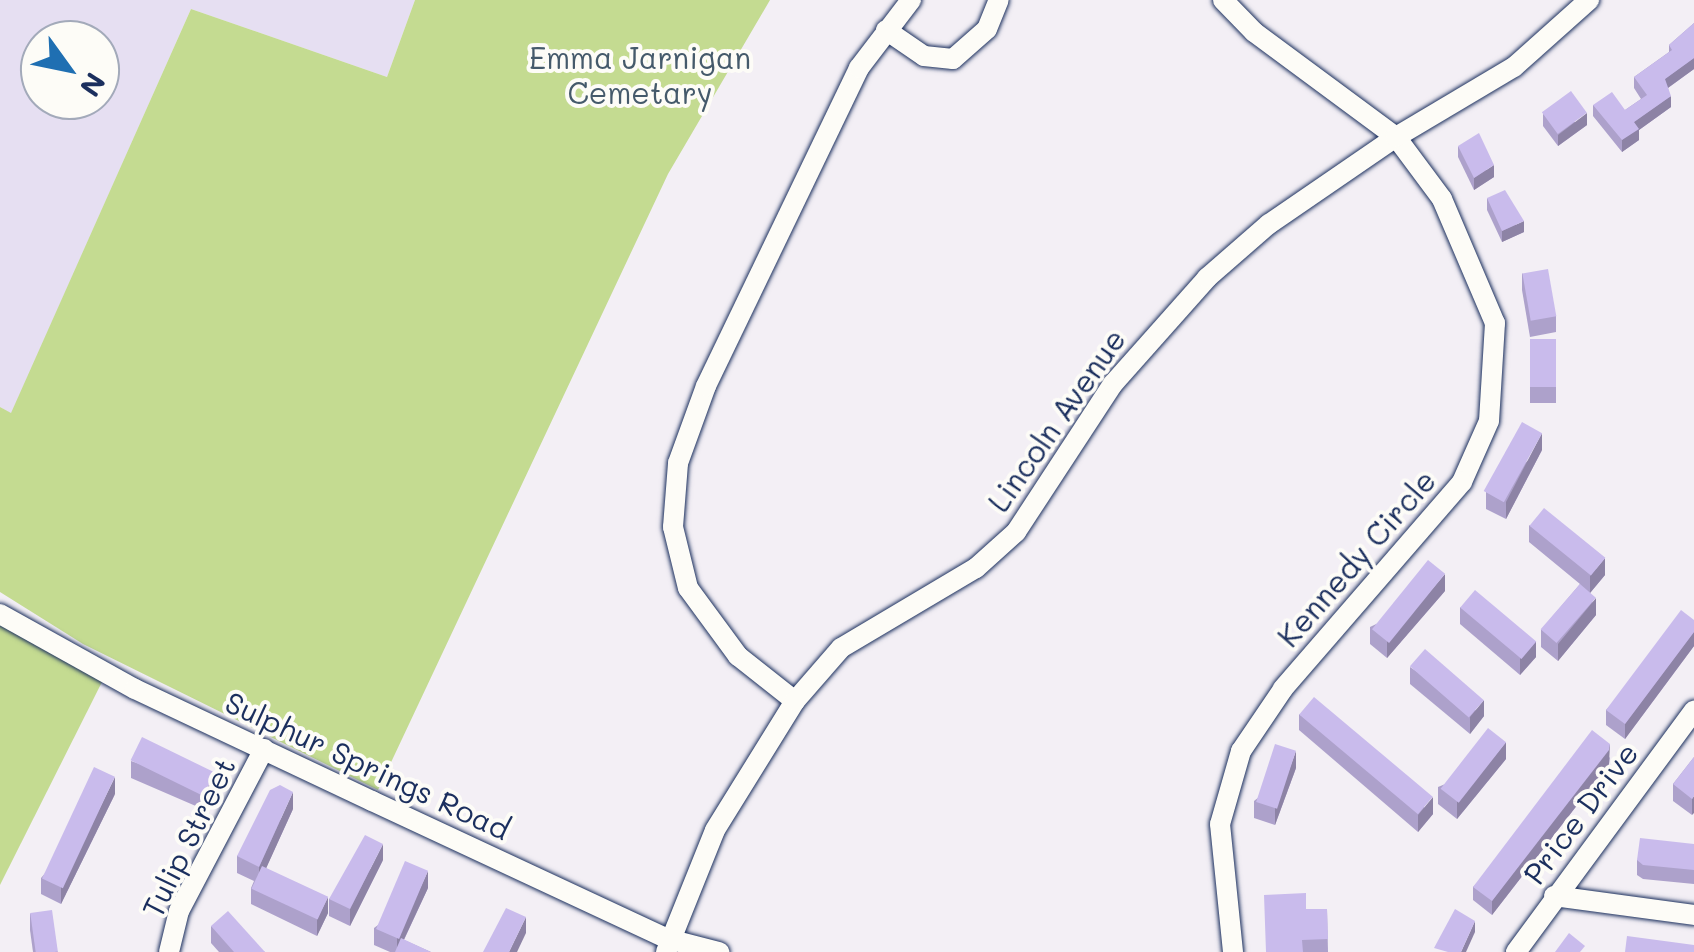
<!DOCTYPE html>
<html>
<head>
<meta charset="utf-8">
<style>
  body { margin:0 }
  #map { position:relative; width:1694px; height:952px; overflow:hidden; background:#f3eff5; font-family:Mali,sans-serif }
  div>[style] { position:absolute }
  .built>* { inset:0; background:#e6dff2 }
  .green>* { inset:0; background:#c4db91 }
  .roads { filter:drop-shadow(0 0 2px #1b2f5e) drop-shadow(0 0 2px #1b2f5e) }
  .minor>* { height:20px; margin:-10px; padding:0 10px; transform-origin:10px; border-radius:10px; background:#fdfcf7 }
  .wall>* { inset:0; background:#ada1cb; transform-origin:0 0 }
  .shaded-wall>* { inset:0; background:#8d83a5 }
  .building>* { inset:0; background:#c9bbec; transform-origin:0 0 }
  span { translate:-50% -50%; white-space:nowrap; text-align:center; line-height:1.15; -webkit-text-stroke:8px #fdfcf7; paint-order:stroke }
  .park-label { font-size:30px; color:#455a6b }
  .street-label { font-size:30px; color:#1b2f5e }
  .north { position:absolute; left:20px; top:20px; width:100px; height:100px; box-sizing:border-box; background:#fdfcf7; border:2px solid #a3aaba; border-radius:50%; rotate:123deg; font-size:28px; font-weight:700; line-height:40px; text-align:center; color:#1b2f5e }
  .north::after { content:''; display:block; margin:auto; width:35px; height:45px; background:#1f6fb2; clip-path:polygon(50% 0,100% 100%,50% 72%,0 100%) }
</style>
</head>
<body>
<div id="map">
  <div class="built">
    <i style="clip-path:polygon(evenodd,0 0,415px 0,387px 77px,191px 9px,11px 414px,0 407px,0 0,40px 40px,100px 40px,100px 100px,40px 100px,40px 40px)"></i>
  </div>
  <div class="green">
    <i style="clip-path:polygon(415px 0,770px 0,668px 174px,378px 790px,83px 644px,0 592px,0 407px,11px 413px,191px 9px,387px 77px)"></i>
    <i style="clip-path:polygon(0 614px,106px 674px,0 885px)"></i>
  </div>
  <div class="roads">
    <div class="minor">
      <i style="left:1223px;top:0;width:45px;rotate:45.9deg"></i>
      <i style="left:1254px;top:32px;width:177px;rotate:36.5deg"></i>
      <i style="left:1396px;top:137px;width:77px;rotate:53.4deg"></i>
      <i style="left:1442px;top:199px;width:135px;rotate:66.9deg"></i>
      <i style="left:1495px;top:323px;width:98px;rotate:93.5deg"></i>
      <i style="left:1489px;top:421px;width:67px;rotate:113.9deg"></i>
      <i style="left:1462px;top:482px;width:274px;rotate:130.9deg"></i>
      <i style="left:1283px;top:689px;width:75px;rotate:124.1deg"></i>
      <i style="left:1241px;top:751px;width:76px;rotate:106deg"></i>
      <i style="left:1220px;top:824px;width:129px;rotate:84.2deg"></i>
      <i style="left:886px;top:30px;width:46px;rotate:34.4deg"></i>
      <i style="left:924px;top:56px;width:29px;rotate:6deg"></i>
      <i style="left:953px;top:59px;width:45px;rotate:-41.4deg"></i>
      <i style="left:987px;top:29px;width:31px;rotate:-68deg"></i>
      <i style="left:0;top:614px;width:154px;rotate:29.1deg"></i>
      <i style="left:135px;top:689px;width:262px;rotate:25.3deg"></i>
      <i style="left:372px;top:801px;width:327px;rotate:25deg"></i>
      <i style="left:668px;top:939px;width:53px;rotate:14.3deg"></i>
      <i style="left:795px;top:701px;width:73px;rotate:-141.7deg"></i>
      <i style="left:738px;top:656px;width:84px;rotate:-126.3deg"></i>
      <i style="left:688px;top:588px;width:63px;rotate:-103.8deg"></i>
      <i style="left:673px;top:527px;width:64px;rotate:-85.5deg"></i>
      <i style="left:678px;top:463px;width:82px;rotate:-70deg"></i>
      <i style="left:706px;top:386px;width:353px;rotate:-64.3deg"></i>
      <i style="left:859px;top:68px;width:86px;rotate:-52.6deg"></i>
      <i style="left:1554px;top:896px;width:141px;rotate:7.7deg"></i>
      <i style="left:169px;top:952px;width:42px;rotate:-76.3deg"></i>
      <i style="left:179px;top:911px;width:183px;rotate:-62.3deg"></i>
      <i style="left:666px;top:952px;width:131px;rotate:-68.1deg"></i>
      <i style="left:715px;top:830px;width:152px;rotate:-58.2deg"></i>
      <i style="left:795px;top:701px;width:70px;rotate:-49deg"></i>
      <i style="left:841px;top:648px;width:157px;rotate:-30.7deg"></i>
      <i style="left:976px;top:568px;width:54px;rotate:-42deg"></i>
      <i style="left:1016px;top:532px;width:177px;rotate:-56.8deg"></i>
      <i style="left:1113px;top:384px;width:142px;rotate:-48.4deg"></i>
      <i style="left:1207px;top:278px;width:82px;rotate:-41.1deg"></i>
      <i style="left:1269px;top:224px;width:154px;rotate:-34.4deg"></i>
      <i style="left:1396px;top:137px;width:137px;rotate:-30.7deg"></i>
      <i style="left:1514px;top:67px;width:101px;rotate:-41.8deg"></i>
      <i style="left:1516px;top:952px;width:300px;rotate:-53.6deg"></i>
    </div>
  </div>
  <div class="wall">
    <i style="clip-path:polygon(1694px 23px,1694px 69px,1668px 88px,1671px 107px,1639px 130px,1639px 140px,1622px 152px,1593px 116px,1593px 105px,1625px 110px,1641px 99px,1634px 88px,1634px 77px,1669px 52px,1669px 45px)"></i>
    <i style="clip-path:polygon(1543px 114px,1587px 125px,1558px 146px,1543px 126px)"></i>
    <i style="clip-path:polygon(1458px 146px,1494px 177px,1474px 190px,1458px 157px)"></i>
    <i style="clip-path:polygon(1487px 198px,1524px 232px,1502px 242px,1487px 210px)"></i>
    <i style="clip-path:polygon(1522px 273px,1556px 316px,1556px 332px,1530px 337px,1522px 290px)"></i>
    <i style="left:1530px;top:339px;width:26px;height:64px"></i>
    <i style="clip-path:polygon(1542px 450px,1506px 519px,1486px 509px,1486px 492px)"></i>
    <i style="clip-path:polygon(1529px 525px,1605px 575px,1590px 593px,1596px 615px,1558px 661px,1541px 647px,1541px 630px,1580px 584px,1529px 542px)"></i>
    <i style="clip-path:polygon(1445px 591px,1387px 658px,1370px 644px,1370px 627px)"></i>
    <i style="clip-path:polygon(1460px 607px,1536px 657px,1520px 675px,1460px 624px)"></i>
    <i style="clip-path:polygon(1694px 620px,1694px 646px,1625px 739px,1606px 725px,1606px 710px)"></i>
    <i style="clip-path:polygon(1410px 667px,1484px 716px,1470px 734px,1410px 684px)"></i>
    <i style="clip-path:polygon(1299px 714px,1433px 814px,1418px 832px,1299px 730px)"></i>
    <i style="clip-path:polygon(1610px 757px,1609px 764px,1492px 915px,1473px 900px,1473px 887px)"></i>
    <i style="clip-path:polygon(1694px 757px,1692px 815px,1673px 801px,1673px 784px)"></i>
    <i style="clip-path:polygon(1506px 759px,1457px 819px,1438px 804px,1438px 787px)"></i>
    <i style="clip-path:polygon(131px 761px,215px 789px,205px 810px,131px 778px)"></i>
    <i style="clip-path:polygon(1296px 768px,1275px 825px,1254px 818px,1254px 801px)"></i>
    <i style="clip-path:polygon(115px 794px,61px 904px,41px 894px,41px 878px)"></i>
    <i style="clip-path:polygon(293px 809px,266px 868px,328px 913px,317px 936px,251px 904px,251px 888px,254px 881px,237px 873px,237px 856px)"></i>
    <i style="clip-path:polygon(1694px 844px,1694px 884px,1643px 879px,1637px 875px,1637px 860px)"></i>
    <i style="clip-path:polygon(383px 860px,350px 926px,329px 916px,329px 899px)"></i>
    <i style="clip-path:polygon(428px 888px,404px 940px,431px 952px,390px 952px,374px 945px,374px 928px)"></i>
    <i style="clip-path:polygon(1306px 909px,1327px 909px,1328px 952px,1266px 952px)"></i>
    <i style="clip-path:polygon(30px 913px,58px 952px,33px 952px,30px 930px)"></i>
    <i style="clip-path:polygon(211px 926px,265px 952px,219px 952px,211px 943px)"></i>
  </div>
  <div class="shaded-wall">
    <i style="clip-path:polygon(1694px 58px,1694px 69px,1665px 90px,1665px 79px)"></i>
    <i style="clip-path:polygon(1671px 96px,1671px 107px,1639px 130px,1639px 140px,1622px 152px,1622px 140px,1634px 122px)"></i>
    <i style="clip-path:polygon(1587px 113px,1587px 125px,1558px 146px,1558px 135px)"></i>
    <i style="clip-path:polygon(1494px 165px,1494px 177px,1474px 190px,1474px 178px)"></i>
    <i style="clip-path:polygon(1524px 221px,1524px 232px,1502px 242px,1502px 231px)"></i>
    <i style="clip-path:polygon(1542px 433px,1542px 450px,1506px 519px,1506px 502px)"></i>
    <i style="clip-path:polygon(1605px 558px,1605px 575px,1590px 593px,1590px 576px)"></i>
    <i style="clip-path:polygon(1445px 574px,1445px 591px,1387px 658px,1387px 641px)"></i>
    <i style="clip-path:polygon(1596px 598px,1596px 615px,1558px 661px,1558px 644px)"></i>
    <i style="clip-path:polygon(1694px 632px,1694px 646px,1625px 739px,1625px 724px)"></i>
    <i style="clip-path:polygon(1536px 641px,1536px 657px,1520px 675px,1520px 659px)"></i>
    <i style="clip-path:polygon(1484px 700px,1484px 716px,1470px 734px,1470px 717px)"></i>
    <i style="clip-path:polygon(1506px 742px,1506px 759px,1457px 819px,1457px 802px)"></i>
    <i style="clip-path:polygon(1610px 744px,1609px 764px,1492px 915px,1492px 901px)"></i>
    <i style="clip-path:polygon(1296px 751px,1296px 768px,1275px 825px,1275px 808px)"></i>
    <i style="clip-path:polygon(215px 772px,215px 789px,205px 810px,205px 793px)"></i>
    <i style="clip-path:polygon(115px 777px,115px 794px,61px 904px,61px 887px)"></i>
    <i style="clip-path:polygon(293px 792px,293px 809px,259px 884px,259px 867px)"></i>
    <i style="clip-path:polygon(1694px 796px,1694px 813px,1692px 815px,1692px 799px)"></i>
    <i style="clip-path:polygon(1433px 797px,1433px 814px,1418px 832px,1418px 815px)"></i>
    <i style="clip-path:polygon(383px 844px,383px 860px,350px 926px,350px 909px)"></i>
    <i style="clip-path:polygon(428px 871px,428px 888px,398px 952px,397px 952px,397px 938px)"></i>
    <i style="clip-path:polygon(328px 897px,328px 913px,317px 936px,317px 919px)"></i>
    <i style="clip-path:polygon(526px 917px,526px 933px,517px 952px,509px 952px)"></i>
    <i style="clip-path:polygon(1475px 921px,1475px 932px,1466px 952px,1461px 952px)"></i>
  </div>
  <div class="building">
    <i style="clip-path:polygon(1694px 23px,1694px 58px,1665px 79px,1671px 96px,1634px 122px,1639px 129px,1622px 140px,1593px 105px,1612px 92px,1625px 110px,1647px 95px,1634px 77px,1672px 50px,1669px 45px)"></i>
    <i style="left:1571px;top:91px;width:27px;height:36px;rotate:54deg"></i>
    <i style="clip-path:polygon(1479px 133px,1494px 165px,1474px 178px,1458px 146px)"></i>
    <i style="clip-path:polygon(1505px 190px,1524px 221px,1502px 231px,1487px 198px)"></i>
    <i style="left:1548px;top:269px;width:48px;height:26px;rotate:80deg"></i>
    <i style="left:1530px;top:339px;width:26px;height:48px"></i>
    <i style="left:1522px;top:422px;width:23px;height:79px;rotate:29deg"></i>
    <i style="left:1544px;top:508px;width:79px;height:23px;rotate:39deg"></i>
    <i style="left:1428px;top:560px;width:22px;height:89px;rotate:39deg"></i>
    <i style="left:1580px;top:584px;width:21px;height:60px;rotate:41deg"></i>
    <i style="left:1475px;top:590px;width:80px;height:23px;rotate:40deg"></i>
    <i style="clip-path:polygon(1681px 610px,1694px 620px,1694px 632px,1625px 724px,1606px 710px)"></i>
    <i style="left:1425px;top:649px;width:78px;height:23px;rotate:41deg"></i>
    <i style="left:1314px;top:697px;width:155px;height:23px;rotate:40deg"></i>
    <i style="left:1488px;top:728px;width:23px;height:77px;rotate:38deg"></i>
    <i style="clip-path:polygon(1592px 730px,1610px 744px,1609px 750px,1492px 901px,1473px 887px)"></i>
    <i style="left:142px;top:737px;width:81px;height:26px;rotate:26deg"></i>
    <i style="left:1275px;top:744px;width:22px;height:61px;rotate:18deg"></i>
    <i style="clip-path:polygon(1694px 757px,1694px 796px,1692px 799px,1673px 784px)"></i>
    <i style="left:94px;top:767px;width:23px;height:123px;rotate:25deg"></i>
    <i style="clip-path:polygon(280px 785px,293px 792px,259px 867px,237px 856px,270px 790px)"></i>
    <i style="clip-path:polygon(365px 835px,383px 844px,350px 909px,329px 899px)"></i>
    <i style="clip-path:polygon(1640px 838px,1694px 844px,1694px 870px,1643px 865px,1637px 860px)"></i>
    <i style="left:405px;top:861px;width:25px;height:74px;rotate:23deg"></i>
    <i style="left:262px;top:866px;width:73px;height:25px;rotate:25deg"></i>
    <i style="clip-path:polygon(1306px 893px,1306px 909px,1327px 909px,1328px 939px,1302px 940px,1303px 952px,1266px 952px,1264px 895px)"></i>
    <i style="clip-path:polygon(506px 908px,526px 917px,509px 952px,483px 952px)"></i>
    <i style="clip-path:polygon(1455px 909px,1475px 921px,1461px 952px,1448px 952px,1434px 948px)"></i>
    <i style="left:52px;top:910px;width:42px;height:22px;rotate:82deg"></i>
    <i style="clip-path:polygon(228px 911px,265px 952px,234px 952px,211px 926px)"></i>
    <i style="clip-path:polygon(1569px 933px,1585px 946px,1580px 952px,1555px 952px)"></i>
    <i style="clip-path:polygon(1627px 936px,1694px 945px,1694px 952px,1625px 952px)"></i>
    <i style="clip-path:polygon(401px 938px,431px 952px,395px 952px)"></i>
  </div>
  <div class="park-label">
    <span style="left:640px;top:74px">Emma Jarnigan<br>Cemetary</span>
  </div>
  <div class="street-label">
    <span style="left:1056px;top:420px;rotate:-55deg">Lincoln Avenue</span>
    <span style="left:1356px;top:558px;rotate:-49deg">Kennedy Circle</span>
    <span style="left:368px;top:765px;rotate:25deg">Sulphur Springs Road</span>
    <span style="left:1580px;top:813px;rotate:-53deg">Price Drive</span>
    <span style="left:188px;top:837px;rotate:-64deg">Tulip Street</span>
  </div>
  <div class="north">N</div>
</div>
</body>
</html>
